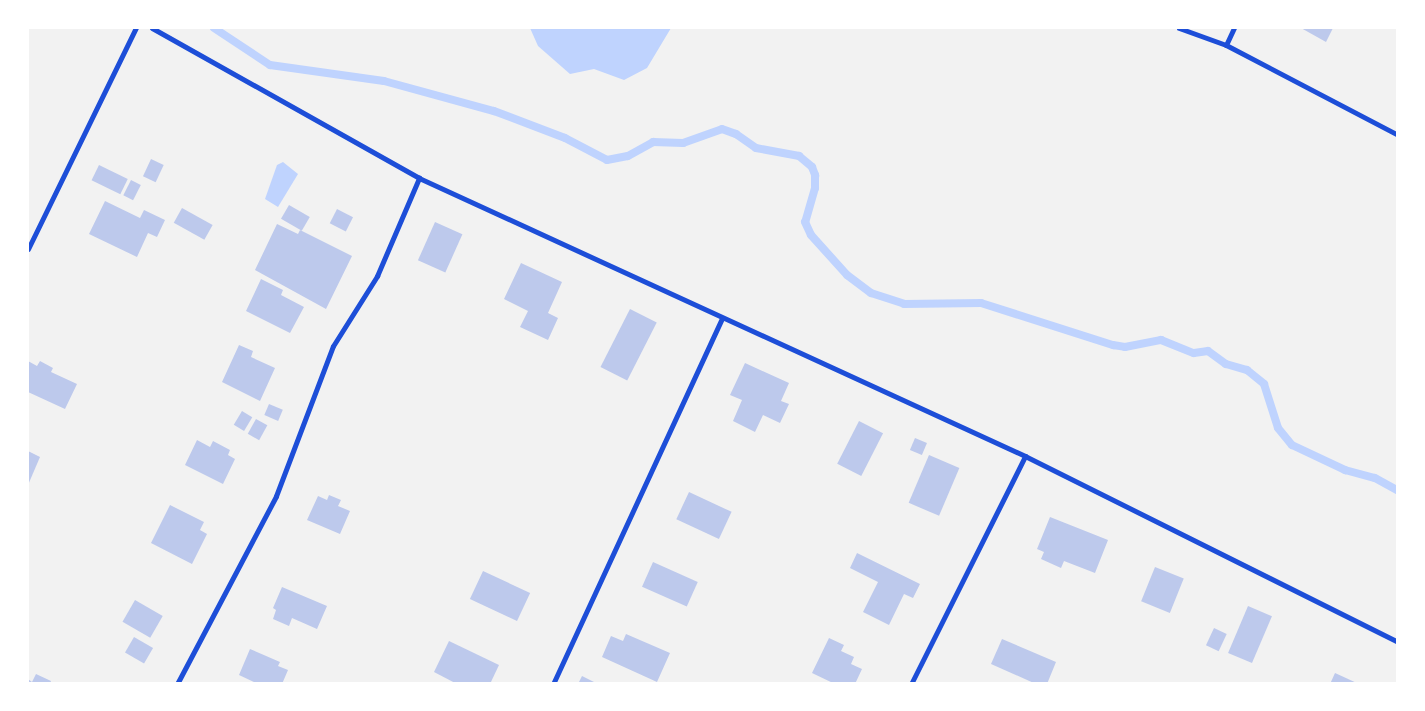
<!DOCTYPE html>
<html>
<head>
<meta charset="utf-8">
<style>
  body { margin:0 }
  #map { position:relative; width:1425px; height:711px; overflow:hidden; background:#f2f2f2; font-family:"Roboto Serif",serif }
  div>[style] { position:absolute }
  .water>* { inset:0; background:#bfd3fe }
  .stream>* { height:8px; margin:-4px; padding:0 4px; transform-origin:4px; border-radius:4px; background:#bfd3fe }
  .building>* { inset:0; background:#bdc9ec; transform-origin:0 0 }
  .minor>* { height:5px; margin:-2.5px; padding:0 2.5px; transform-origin:2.5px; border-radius:2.5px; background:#1d4ed8 }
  span { translate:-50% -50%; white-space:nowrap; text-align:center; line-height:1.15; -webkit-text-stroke:4px #fff; paint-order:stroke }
  .frame { position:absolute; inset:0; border:29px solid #fff; pointer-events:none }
</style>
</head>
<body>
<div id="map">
  <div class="water">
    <i style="clip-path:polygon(530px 28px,671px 28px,647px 68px,624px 80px,594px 69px,570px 74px,538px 46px)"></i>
    <i style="clip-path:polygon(283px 162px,298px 174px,278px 207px,265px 199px,277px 165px)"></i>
  </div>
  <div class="stream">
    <i style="left:214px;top:28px;width:67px;rotate:33.5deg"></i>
    <i style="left:270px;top:65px;width:115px;rotate:8deg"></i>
    <i style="left:384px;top:81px;width:114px;rotate:15.3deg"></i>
    <i style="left:494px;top:111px;width:76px;rotate:20.8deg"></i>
    <i style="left:565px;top:138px;width:47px;rotate:27.6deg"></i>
    <i style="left:607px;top:160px;width:21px;rotate:-11deg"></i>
    <i style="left:628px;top:156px;width:29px;rotate:-29deg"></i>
    <i style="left:653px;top:142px;width:30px;rotate:2deg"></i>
    <i style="left:683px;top:143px;width:41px;rotate:-19.7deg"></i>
    <i style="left:722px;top:129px;width:15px;rotate:20deg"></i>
    <i style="left:736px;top:134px;width:24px;rotate:35deg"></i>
    <i style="left:756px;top:148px;width:44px;rotate:10.5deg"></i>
    <i style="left:799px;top:156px;width:17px;rotate:40deg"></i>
    <i style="left:812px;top:167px;width:9px;rotate:69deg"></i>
    <i style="left:815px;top:175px;width:13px;rotate:90deg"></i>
    <i style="left:815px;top:188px;width:35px;rotate:106deg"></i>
    <i style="left:805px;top:222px;width:14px;rotate:65deg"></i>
    <i style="left:811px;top:235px;width:54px;rotate:48deg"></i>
    <i style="left:847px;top:275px;width:30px;rotate:37deg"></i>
    <i style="left:871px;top:293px;width:35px;rotate:18deg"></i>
    <i style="left:904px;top:304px;width:77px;rotate:-0.7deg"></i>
    <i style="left:981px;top:303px;width:139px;rotate:17.7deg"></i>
    <i style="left:1113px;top:345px;width:12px;rotate:9deg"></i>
    <i style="left:1125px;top:347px;width:37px;rotate:-11deg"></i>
    <i style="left:1161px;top:340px;width:35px;rotate:22deg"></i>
    <i style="left:1194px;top:353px;width:14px;rotate:-8deg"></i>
    <i style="left:1208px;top:351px;width:22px;rotate:36deg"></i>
    <i style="left:1226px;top:364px;width:22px;rotate:16deg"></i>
    <i style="left:1247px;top:370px;width:22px;rotate:39deg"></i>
    <i style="left:1264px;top:384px;width:46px;rotate:72.3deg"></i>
    <i style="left:1278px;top:428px;width:22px;rotate:51deg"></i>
    <i style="left:1292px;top:445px;width:59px;rotate:25.3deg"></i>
    <i style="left:1345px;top:470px;width:31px;rotate:15deg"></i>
    <i style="left:1375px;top:478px;width:26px;rotate:29deg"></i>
  </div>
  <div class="building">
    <i style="clip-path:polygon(1301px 28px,1333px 28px,1326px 42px)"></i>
    <i style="left:151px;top:159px;width:14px;height:19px;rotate:25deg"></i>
    <i style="left:99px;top:165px;width:32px;height:17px;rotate:26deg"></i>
    <i style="left:131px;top:180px;width:11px;height:17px;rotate:27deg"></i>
    <i style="clip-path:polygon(105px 201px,140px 218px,144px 210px,165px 220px,157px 237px,148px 233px,137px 257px,89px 234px)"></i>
    <i style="left:289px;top:205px;width:24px;height:16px;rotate:30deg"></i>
    <i style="left:182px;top:208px;width:35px;height:17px;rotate:29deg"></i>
    <i style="left:337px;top:209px;width:18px;height:16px;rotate:27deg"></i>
    <i style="left:435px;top:222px;width:30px;height:42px;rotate:24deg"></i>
    <i style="clip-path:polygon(277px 224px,298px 234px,300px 230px,352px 256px,326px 309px,255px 270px)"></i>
    <i style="clip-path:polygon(521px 263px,562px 282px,548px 313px,558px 318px,548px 340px,520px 327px,528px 311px,504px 299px)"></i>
    <i style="clip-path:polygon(261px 279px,283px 290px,281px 295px,304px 307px,290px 333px,246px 311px)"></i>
    <i style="left:630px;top:309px;width:30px;height:65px;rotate:27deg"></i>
    <i style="clip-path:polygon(239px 345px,253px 351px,251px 357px,275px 368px,260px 401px,222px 382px)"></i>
    <i style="clip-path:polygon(28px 361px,37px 366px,40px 361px,53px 368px,51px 372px,77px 384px,65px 409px,28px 392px)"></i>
    <i style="clip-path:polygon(745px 363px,789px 383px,781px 401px,789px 404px,780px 423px,763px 415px,755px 432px,733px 421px,742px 400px,730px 395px)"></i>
    <i style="left:269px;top:404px;width:15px;height:12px;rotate:23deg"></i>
    <i style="left:242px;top:411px;width:12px;height:16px;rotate:31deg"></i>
    <i style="left:256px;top:419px;width:13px;height:17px;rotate:29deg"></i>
    <i style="left:859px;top:421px;width:27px;height:48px;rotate:27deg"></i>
    <i style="left:915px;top:438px;width:13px;height:13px;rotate:23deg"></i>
    <i style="clip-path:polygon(197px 440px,210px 447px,213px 441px,230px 450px,228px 455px,235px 459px,223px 484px,185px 465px)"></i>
    <i style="clip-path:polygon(28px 451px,40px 457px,28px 485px)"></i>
    <i style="left:929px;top:455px;width:33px;height:52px;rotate:23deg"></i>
    <i style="left:689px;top:492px;width:47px;height:30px;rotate:25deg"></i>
    <i style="clip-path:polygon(329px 495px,341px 500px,338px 506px,350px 511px,340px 534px,307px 520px,318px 496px,327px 500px)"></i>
    <i style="clip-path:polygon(170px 505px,204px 522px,200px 530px,207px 534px,192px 564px,151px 543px)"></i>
    <i style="clip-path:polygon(1050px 517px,1108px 540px,1095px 573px,1064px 561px,1061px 568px,1041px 559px,1044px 552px,1037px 549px)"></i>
    <i style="clip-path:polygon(857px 553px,920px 584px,913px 598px,904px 594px,889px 625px,863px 612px,878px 582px,850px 568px)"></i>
    <i style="left:653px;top:562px;width:49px;height:27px;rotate:24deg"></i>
    <i style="left:1155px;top:567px;width:31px;height:37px;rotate:22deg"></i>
    <i style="left:483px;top:571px;width:52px;height:31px;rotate:25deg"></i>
    <i style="clip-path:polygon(282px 587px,327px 606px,317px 629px,292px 618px,289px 626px,273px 619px,276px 610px,273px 608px)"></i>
    <i style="left:135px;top:600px;width:32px;height:25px;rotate:30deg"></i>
    <i style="left:1248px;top:606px;width:26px;height:51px;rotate:23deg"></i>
    <i style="left:1214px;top:628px;width:14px;height:19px;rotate:25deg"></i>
    <i style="clip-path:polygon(626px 634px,670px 653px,657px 682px,602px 657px,611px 636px,623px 641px)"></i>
    <i style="left:134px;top:637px;width:22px;height:18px;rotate:30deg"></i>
    <i style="clip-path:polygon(829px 638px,844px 645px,841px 651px,854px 657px,851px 664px,862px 669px,855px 684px,835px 684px,812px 673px)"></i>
    <i style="clip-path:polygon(1002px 639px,1056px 662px,1047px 684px,1036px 684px,991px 664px)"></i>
    <i style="clip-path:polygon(449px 641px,499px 665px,490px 684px,457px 684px,434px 672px)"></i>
    <i style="clip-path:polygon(250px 649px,280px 662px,278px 666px,288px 670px,282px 684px,258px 684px,239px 675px)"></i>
    <i style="clip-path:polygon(1335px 673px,1359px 684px,1330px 684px)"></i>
    <i style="clip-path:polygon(36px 674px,51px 681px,50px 684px,28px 684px,28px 679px,32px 682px)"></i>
    <i style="clip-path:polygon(582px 676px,598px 684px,578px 684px)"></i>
  </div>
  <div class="minor">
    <i style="left:152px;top:28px;width:306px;rotate:29.3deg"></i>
    <i style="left:419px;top:178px;width:667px;rotate:24.64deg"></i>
    <i style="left:1025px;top:456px;width:417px;rotate:26.5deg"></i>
    <i style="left:1179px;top:28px;width:50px;rotate:19.9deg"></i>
    <i style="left:1226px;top:45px;width:194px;rotate:27.6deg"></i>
    <i style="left:1226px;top:45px;width:19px;rotate:-65deg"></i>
    <i style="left:28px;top:249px;width:246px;rotate:-64deg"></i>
    <i style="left:177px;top:684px;width:212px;rotate:-62.2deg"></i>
    <i style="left:276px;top:496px;width:160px;rotate:-69.2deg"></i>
    <i style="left:333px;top:346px;width:83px;rotate:-57.8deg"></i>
    <i style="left:377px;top:276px;width:107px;rotate:-66.8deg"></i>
    <i style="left:553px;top:684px;width:403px;rotate:-65.2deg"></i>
    <i style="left:911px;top:684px;width:255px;rotate:-63.4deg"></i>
  </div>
  <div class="frame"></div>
</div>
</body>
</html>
